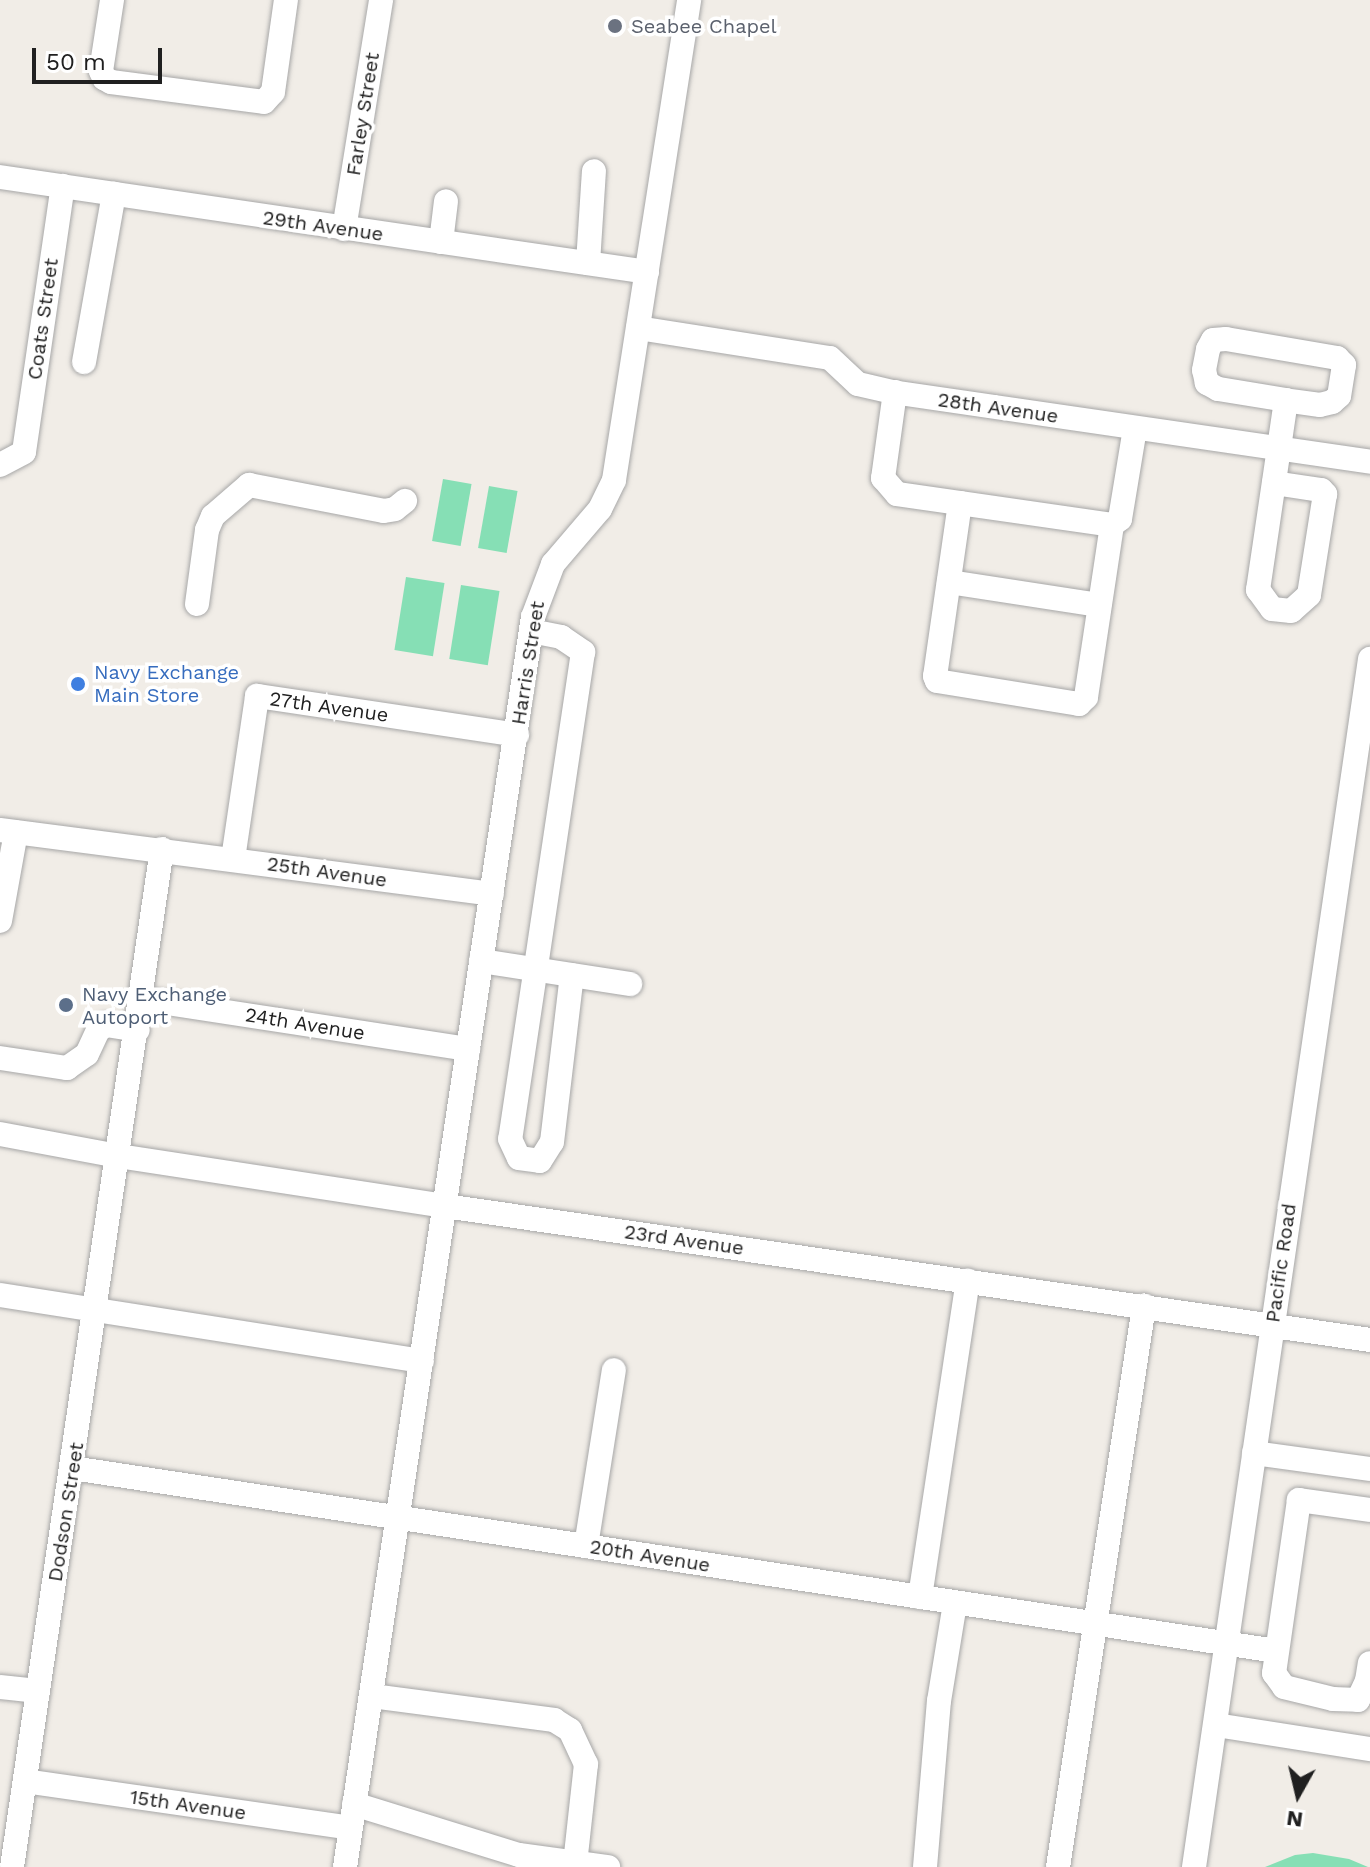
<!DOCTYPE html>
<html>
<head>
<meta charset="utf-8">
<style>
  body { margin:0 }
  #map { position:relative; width:1370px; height:1867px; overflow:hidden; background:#f1ede7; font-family:"Work Sans",sans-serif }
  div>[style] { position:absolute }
  .pitch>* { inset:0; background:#86dfb5; transform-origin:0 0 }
  .roads { filter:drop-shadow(0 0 2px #a7a7a7) drop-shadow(0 0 2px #a7a7a7) }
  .minor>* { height:24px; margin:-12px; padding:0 12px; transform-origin:12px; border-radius:12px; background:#fff }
  .dots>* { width:22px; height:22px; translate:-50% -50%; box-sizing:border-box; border:4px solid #fff; border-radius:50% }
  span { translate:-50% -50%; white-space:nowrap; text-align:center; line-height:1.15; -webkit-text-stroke:7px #fff; paint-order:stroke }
  .worship-label { font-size:20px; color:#5b616d }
  .left { translate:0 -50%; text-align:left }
  .street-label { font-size:20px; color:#202020 }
  .shop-label { font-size:20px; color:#366cbe }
  .service-label { font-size:20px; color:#4e5e75 }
  .north { position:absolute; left:1258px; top:1755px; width:80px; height:80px; -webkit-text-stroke:6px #fff; paint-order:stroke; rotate:188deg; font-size:22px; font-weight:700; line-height:32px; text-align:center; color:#202020 }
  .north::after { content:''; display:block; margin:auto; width:28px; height:36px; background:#202020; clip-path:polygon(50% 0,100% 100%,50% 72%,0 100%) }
  .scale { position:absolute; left:32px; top:48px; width:130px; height:36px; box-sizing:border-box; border:4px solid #202020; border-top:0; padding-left:10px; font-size:24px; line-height:28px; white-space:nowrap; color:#202020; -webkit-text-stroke:6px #fff; paint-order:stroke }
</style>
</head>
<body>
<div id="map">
  <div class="pitch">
    <i style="left:443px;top:479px;width:29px;height:63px;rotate:10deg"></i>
    <i style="left:489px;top:486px;width:29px;height:63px;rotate:10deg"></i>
    <i style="left:406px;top:577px;width:39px;height:74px;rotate:9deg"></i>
    <i style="left:461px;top:585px;width:39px;height:75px;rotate:9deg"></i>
    <i style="clip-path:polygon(1313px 1853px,1349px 1859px,1368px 1867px,1265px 1867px,1295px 1855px)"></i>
  </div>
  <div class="roads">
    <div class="minor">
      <i style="left:112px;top:0;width:72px;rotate:98.8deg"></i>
      <i style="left:101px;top:71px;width:8px;rotate:67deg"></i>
      <i style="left:104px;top:78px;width:8px;rotate:30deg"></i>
      <i style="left:111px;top:82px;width:154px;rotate:7.4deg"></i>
      <i style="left:264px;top:102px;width:13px;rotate:-48deg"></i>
      <i style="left:273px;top:92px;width:93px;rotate:-82deg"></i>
      <i style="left:0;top:177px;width:654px;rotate:8.35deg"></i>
      <i style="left:344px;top:229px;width:232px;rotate:-80.8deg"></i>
      <i style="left:441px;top:242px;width:41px;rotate:-83deg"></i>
      <i style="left:588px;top:263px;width:92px;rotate:-86.3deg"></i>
      <i style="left:638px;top:328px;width:194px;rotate:8.9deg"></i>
      <i style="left:830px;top:358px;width:38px;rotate:43deg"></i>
      <i style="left:858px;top:384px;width:35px;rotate:13deg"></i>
      <i style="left:892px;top:392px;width:483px;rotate:8.3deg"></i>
      <i style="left:84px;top:362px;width:171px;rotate:-79.9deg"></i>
      <i style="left:895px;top:392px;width:87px;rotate:97.9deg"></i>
      <i style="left:883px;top:478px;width:21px;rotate:49deg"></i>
      <i style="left:897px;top:494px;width:217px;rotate:8.2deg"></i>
      <i style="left:1112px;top:525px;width:10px;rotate:-37deg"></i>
      <i style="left:1120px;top:519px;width:92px;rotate:-80.6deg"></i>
      <i style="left:0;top:465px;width:27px;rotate:-28deg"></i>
      <i style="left:24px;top:452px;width:269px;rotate:-81.7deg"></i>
      <i style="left:1274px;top:483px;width:48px;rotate:8.5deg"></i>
      <i style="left:1321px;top:490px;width:6px;rotate:45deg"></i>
      <i style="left:1325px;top:494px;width:102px;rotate:99deg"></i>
      <i style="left:1309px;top:595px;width:24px;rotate:138deg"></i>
      <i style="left:1291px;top:611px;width:19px;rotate:-174deg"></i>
      <i style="left:1272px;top:609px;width:24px;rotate:-126deg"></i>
      <i style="left:1258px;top:590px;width:192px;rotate:-81.6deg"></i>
      <i style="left:1286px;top:400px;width:69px;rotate:-170.8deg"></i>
      <i style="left:1218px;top:389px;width:13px;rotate:-151deg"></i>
      <i style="left:1207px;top:383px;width:13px;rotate:-103deg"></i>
      <i style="left:1204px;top:370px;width:21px;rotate:-79deg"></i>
      <i style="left:1208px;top:349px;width:10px;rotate:-61deg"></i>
      <i style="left:1213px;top:340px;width:13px;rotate:-4deg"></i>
      <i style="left:1226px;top:339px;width:113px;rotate:9.7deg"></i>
      <i style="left:1337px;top:358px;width:10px;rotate:45deg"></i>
      <i style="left:1344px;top:365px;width:31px;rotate:99deg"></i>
      <i style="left:1339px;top:396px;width:9px;rotate:139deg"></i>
      <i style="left:1332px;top:402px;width:12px;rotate:166deg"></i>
      <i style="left:1320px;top:405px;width:34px;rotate:-172deg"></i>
      <i style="left:960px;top:503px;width:175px;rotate:98.2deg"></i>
      <i style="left:935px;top:676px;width:5px;rotate:68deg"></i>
      <i style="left:937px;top:681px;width:144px;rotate:9.2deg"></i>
      <i style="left:1079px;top:704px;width:10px;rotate:-45deg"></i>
      <i style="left:1086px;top:697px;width:174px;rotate:-81.4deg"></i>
      <i style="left:949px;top:582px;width:152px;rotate:8.7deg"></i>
      <i style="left:197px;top:604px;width:75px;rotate:-82.3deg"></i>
      <i style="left:207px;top:530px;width:15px;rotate:-67deg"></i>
      <i style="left:213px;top:516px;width:48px;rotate:-40.7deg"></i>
      <i style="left:249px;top:485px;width:137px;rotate:10.9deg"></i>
      <i style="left:384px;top:511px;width:11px;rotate:-10deg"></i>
      <i style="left:395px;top:509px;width:13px;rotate:-39deg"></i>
      <i style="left:531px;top:631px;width:31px;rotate:11deg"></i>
      <i style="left:561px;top:637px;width:27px;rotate:34deg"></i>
      <i style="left:583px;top:652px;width:492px;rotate:98.5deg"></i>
      <i style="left:510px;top:1139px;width:21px;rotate:65deg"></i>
      <i style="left:519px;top:1158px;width:21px;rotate:8deg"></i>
      <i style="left:540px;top:1161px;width:22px;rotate:-58deg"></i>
      <i style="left:552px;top:1142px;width:168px;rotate:-83.2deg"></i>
      <i style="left:0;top:830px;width:496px;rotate:7.4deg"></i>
      <i style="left:233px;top:859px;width:165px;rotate:-81.6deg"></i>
      <i style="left:257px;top:696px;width:263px;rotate:8.5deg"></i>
      <i style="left:0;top:921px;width:90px;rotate:-79.8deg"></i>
      <i style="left:481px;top:961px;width:151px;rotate:8.8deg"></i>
      <i style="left:141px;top:999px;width:331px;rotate:8.7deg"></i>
      <i style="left:0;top:1058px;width:68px;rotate:8.5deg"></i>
      <i style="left:67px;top:1068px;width:24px;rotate:-35deg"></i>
      <i style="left:87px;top:1054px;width:26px;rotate:-65deg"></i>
      <i style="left:98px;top:1030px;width:9px;rotate:-32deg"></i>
      <i style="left:106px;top:1025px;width:32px;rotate:9deg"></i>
      <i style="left:0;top:1134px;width:120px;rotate:10.6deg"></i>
      <i style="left:118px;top:1156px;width:331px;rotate:8.7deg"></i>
      <i style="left:445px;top:1206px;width:935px;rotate:8.24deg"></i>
      <i style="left:0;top:1295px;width:427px;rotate:8.9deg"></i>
      <i style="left:1254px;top:1453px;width:117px;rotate:7.9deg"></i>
      <i style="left:72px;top:1468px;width:1218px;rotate:8.64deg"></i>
      <i style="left:1370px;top:1510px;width:72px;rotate:-172deg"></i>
      <i style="left:1299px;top:1500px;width:175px;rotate:98.2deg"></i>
      <i style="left:1274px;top:1673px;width:17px;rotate:54deg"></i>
      <i style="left:1284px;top:1687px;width:50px;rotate:13.8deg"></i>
      <i style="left:1333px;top:1699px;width:25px;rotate:2deg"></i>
      <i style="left:1358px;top:1700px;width:21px;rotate:-65deg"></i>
      <i style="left:1367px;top:1681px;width:18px;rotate:-81deg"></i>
      <i style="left:586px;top:1546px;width:178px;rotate:-81deg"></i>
      <i style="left:920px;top:1597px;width:320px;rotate:-81.4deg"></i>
      <i style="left:0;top:1687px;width:38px;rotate:6deg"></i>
      <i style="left:372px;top:1696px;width:184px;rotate:7.5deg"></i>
      <i style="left:554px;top:1720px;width:19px;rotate:32deg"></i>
      <i style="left:570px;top:1730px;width:38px;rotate:65deg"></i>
      <i style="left:586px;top:1764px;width:100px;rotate:96.3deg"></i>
      <i style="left:1216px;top:1725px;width:156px;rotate:8.9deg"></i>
      <i style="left:25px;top:1781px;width:328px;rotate:8.2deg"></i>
      <i style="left:354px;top:1804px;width:173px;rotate:17.2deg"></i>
      <i style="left:519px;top:1855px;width:90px;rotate:7.7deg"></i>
      <i style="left:12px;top:1867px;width:1029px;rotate:-81.62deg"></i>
      <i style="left:345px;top:1867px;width:1264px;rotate:-81.45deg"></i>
      <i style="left:533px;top:617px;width:57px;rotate:-69.3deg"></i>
      <i style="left:553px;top:564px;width:72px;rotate:-49.5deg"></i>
      <i style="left:600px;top:509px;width:32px;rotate:-64deg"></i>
      <i style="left:614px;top:480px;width:486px;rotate:-81.1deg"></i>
      <i style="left:925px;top:1867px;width:167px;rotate:-85.2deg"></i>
      <i style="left:939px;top:1701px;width:99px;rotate:-80.7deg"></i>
      <i style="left:1058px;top:1867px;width:568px;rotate:-81.28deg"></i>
      <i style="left:1194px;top:1867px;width:1221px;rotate:-81.71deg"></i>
    </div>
  </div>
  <div class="dots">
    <i style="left:615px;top:26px;background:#6b7280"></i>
    <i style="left:78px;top:684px;background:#3f7fe0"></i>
    <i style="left:66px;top:1005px;background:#5c6f8a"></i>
  </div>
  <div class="worship-label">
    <span class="left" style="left:631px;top:26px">Seabee Chapel</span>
  </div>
  <div class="street-label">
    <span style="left:363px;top:114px;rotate:-81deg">Farley Street</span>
    <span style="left:323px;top:226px;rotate:8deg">29th Avenue</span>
    <span style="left:43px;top:319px;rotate:-82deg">Coats Street</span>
    <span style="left:998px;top:408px;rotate:8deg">28th Avenue</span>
    <span style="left:528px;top:663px;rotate:-81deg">Harris Street</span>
    <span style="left:329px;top:707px;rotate:8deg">27th Avenue</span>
    <span style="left:327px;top:872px;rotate:8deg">25th Avenue</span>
    <span style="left:305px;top:1024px;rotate:9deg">24th Avenue</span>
    <span style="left:684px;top:1240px;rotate:8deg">23rd Avenue</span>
    <span style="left:1281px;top:1263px;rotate:-82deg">Pacific Road</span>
    <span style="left:66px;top:1512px;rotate:-81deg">Dodson Street</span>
    <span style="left:650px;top:1556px;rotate:9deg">20th Avenue</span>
    <span style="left:188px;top:1805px;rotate:8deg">15th Avenue</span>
  </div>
  <div class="shop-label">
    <span class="left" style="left:94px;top:684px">Navy Exchange<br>Main Store</span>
  </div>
  <div class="service-label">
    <span class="left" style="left:82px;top:1006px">Navy Exchange<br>Autoport</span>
  </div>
  <div class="north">N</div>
  <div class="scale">50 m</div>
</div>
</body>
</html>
